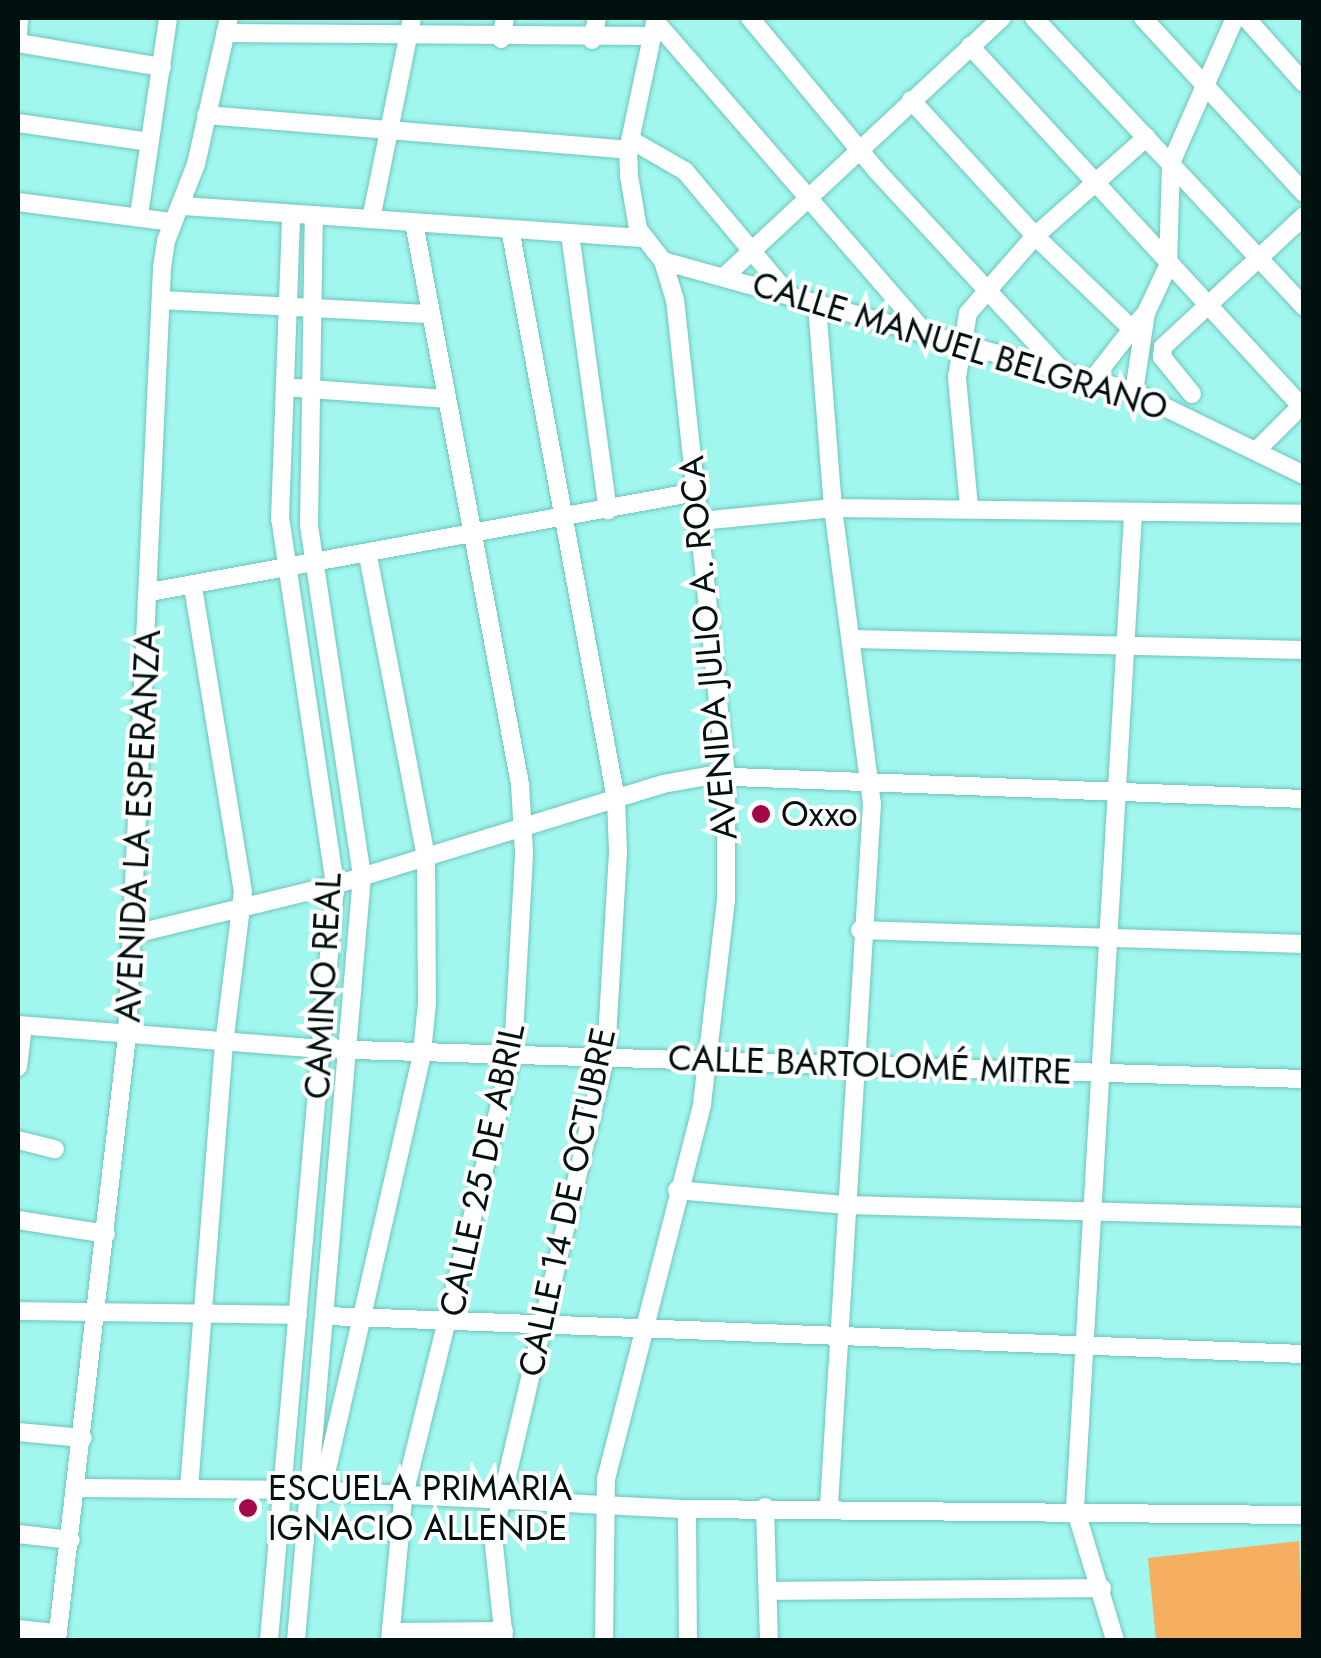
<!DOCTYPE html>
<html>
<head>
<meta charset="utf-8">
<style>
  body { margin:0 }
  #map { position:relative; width:1321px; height:1658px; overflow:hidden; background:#a1f7ee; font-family:Jost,sans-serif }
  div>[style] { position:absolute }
  .green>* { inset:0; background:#f6ae60 }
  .roads { filter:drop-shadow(0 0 2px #70c5bc) drop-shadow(0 0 2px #70c5bc) }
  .minor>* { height:18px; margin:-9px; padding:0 9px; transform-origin:9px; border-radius:9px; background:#fff }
  .dots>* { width:28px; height:28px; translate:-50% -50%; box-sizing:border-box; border:5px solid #fff; border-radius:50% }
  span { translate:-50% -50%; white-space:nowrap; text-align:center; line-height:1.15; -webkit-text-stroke:8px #fff; paint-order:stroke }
  .street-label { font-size:35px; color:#00110f }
  .poi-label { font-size:35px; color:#00110f }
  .left { translate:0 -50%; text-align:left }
  .frame { position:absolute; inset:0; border:20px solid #00110f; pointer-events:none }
</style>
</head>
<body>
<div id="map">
  <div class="green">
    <i style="clip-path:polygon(1299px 1541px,1303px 1640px,1156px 1640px,1148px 1558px)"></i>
  </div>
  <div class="roads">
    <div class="minor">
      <i style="left:750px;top:18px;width:197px;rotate:50.3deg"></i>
      <i style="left:876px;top:170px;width:282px;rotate:47.2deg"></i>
      <i style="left:1034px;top:18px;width:396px;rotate:46.9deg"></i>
      <i style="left:1143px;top:18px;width:238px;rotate:47.4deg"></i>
      <i style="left:1246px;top:18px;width:87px;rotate:48.3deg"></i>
      <i style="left:655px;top:21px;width:413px;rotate:49.1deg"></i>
      <i style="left:225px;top:33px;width:427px;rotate:0.4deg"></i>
      <i style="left:18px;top:34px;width:16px;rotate:-86deg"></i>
      <i style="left:501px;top:39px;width:21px;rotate:-79deg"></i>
      <i style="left:592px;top:40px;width:23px;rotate:-77deg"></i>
      <i style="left:18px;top:43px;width:146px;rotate:9.5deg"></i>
      <i style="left:970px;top:46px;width:493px;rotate:47.4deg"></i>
      <i style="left:911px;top:100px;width:184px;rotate:47.6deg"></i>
      <i style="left:1035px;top:236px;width:134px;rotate:43.8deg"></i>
      <i style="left:1132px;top:329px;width:21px;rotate:-49deg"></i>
      <i style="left:206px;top:115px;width:423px;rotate:4.7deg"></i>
      <i style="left:18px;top:123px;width:133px;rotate:8.2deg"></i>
      <i style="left:631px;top:140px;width:62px;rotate:29.9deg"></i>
      <i style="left:685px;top:171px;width:160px;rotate:50.1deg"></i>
      <i style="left:18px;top:202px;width:156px;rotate:7.4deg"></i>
      <i style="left:184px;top:206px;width:459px;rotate:4deg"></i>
      <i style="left:139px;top:215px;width:199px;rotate:-81.6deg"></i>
      <i style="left:371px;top:219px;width:205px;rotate:-78.5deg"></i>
      <i style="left:570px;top:234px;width:279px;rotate:82.2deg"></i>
      <i style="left:663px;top:261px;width:489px;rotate:15.5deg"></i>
      <i style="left:1134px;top:392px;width:189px;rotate:26deg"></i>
      <i style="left:726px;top:275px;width:377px;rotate:-43deg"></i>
      <i style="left:161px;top:300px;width:267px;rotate:3deg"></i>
      <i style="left:817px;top:305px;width:204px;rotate:85.5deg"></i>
      <i style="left:833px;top:508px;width:299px;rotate:82.5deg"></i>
      <i style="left:872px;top:804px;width:703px;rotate:93.51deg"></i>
      <i style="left:1090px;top:383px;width:68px;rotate:-52.1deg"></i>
      <i style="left:296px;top:388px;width:150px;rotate:4.2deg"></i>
      <i style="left:1134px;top:392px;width:80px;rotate:-81.4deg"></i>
      <i style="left:1146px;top:313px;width:52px;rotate:-64.9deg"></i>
      <i style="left:1168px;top:266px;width:103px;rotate:-88.3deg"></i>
      <i style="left:1171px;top:163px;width:158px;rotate:-66.2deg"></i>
      <i style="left:1192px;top:394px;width:48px;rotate:-129deg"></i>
      <i style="left:1162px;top:357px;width:10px;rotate:-84deg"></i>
      <i style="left:1163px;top:347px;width:192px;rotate:-42.9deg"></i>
      <i style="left:1258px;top:449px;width:65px;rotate:-45deg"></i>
      <i style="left:969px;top:507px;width:131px;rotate:-95.3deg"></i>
      <i style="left:957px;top:377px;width:65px;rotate:-80.2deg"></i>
      <i style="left:968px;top:313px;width:102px;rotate:-49deg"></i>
      <i style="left:1035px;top:236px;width:149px;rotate:-41.5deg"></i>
      <i style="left:700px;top:521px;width:134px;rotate:-5.6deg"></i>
      <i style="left:833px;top:508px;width:471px;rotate:0.7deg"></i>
      <i style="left:150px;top:592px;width:555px;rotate:-10.38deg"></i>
      <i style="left:853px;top:639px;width:451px;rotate:1.4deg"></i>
      <i style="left:860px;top:930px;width:444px;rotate:1.8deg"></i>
      <i style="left:134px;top:934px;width:207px;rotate:-13.7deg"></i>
      <i style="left:335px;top:885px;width:343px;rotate:-17.1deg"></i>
      <i style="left:663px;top:784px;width:46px;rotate:-10.1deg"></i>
      <i style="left:708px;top:776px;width:596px;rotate:2.21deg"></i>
      <i style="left:18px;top:1025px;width:305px;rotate:4.5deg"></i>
      <i style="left:322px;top:1049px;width:982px;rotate:1.75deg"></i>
      <i style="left:18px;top:1067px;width:41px;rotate:-83deg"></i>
      <i style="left:18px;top:1140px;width:38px;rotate:14deg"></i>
      <i style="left:677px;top:1190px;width:170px;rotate:5.1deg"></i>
      <i style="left:846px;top:1205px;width:458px;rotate:1.5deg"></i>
      <i style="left:18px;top:1220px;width:89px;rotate:9deg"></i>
      <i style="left:18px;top:1311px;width:280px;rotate:0.8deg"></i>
      <i style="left:327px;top:1316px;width:978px;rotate:2.23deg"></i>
      <i style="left:18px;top:1432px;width:65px;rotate:5.3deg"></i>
      <i style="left:79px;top:1488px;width:229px;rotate:0.5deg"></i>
      <i style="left:308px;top:1490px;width:379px;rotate:2.9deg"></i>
      <i style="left:687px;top:1509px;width:617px;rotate:0.56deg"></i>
      <i style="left:189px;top:1488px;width:445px;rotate:-85.5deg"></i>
      <i style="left:224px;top:1044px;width:153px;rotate:-82.9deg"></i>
      <i style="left:243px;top:892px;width:311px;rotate:-99.3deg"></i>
      <i style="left:322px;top:1491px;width:449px;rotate:-77.1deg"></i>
      <i style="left:422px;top:1053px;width:50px;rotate:-84.3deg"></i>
      <i style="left:427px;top:1003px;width:146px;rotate:-90.4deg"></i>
      <i style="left:426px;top:857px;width:307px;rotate:-100.9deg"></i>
      <i style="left:765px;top:1507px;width:133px;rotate:88.3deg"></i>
      <i style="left:687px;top:1509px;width:131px;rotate:89.6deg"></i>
      <i style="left:18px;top:1534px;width:53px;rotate:6.5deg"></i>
      <i style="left:768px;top:1591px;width:334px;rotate:-0.5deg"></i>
      <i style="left:18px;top:1629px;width:39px;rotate:6deg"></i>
      <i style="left:392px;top:1632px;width:112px;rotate:-0.5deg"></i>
      <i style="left:57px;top:1640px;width:608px;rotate:-83.39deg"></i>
      <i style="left:127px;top:1036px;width:770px;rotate:-87.39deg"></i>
      <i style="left:162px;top:267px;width:26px;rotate:-81deg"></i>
      <i style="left:166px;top:241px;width:83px;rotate:-68.7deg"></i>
      <i style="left:196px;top:164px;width:150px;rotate:-77.3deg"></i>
      <i style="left:269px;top:1640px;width:758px;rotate:-85deg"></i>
      <i style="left:335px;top:885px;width:370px;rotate:-98.5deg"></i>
      <i style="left:280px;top:519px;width:305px;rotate:-87.9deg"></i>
      <i style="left:296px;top:1640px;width:767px;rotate:-85.06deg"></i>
      <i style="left:362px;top:876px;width:355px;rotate:-98.6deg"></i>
      <i style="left:309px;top:525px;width:310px;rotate:-89.1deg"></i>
      <i style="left:390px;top:1640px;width:142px;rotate:-84.7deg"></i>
      <i style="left:403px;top:1499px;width:460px;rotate:-76.2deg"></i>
      <i style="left:513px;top:1052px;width:199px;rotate:-86.8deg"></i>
      <i style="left:524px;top:853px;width:69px;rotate:-93.3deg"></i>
      <i style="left:520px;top:784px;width:571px;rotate:-100.7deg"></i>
      <i style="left:504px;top:1640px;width:105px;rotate:-96deg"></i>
      <i style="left:493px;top:1536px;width:494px;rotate:-76.8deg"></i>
      <i style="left:606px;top:1055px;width:204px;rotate:-86.6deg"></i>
      <i style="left:618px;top:851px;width:52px;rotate:-92.2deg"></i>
      <i style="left:616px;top:799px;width:580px;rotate:-100.53deg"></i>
      <i style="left:604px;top:1640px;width:161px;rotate:-89.3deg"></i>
      <i style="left:606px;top:1479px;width:387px;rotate:-75.6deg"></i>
      <i style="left:702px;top:1104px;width:204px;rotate:-83.3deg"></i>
      <i style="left:726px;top:901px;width:125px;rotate:-90deg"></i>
      <i style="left:726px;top:776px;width:479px;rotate:-96.1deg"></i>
      <i style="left:675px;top:300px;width:41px;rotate:-107.1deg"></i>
      <i style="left:663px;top:261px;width:41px;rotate:-128deg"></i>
      <i style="left:638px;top:229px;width:54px;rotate:-99.6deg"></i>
      <i style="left:629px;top:176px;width:26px;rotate:-92deg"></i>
      <i style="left:628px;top:150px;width:135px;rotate:-78deg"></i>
      <i style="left:1115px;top:1640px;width:138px;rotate:-106.9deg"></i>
      <i style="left:1075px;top:1508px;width:996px;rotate:-86.66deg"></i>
    </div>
  </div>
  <div class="dots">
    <i style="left:761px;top:814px;background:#a20847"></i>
    <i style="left:248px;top:1508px;background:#a20847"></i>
  </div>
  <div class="street-label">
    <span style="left:960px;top:346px;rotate:17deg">CALLE MANUEL BELGRANO</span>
    <span style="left:708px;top:648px;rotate:-95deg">AVENIDA JULIO A. ROCA</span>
    <span style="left:138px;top:826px;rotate:-87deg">AVENIDA LA ESPERANZA</span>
    <span style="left:323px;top:986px;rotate:-87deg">CAMINO REAL</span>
    <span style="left:870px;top:1065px;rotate:2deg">CALLE BARTOLOMÉ MITRE</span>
    <span style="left:482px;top:1170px;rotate:-78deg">CALLE 25 DE ABRIL</span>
    <span style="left:567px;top:1202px;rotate:-78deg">CALLE 14 DE OCTUBRE</span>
  </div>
  <div class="poi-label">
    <span class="left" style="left:781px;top:814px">Oxxo</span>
    <span class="left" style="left:268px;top:1508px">ESCUELA PRIMARIA<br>IGNACIO ALLENDE</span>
  </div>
  <div class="frame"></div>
</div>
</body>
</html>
